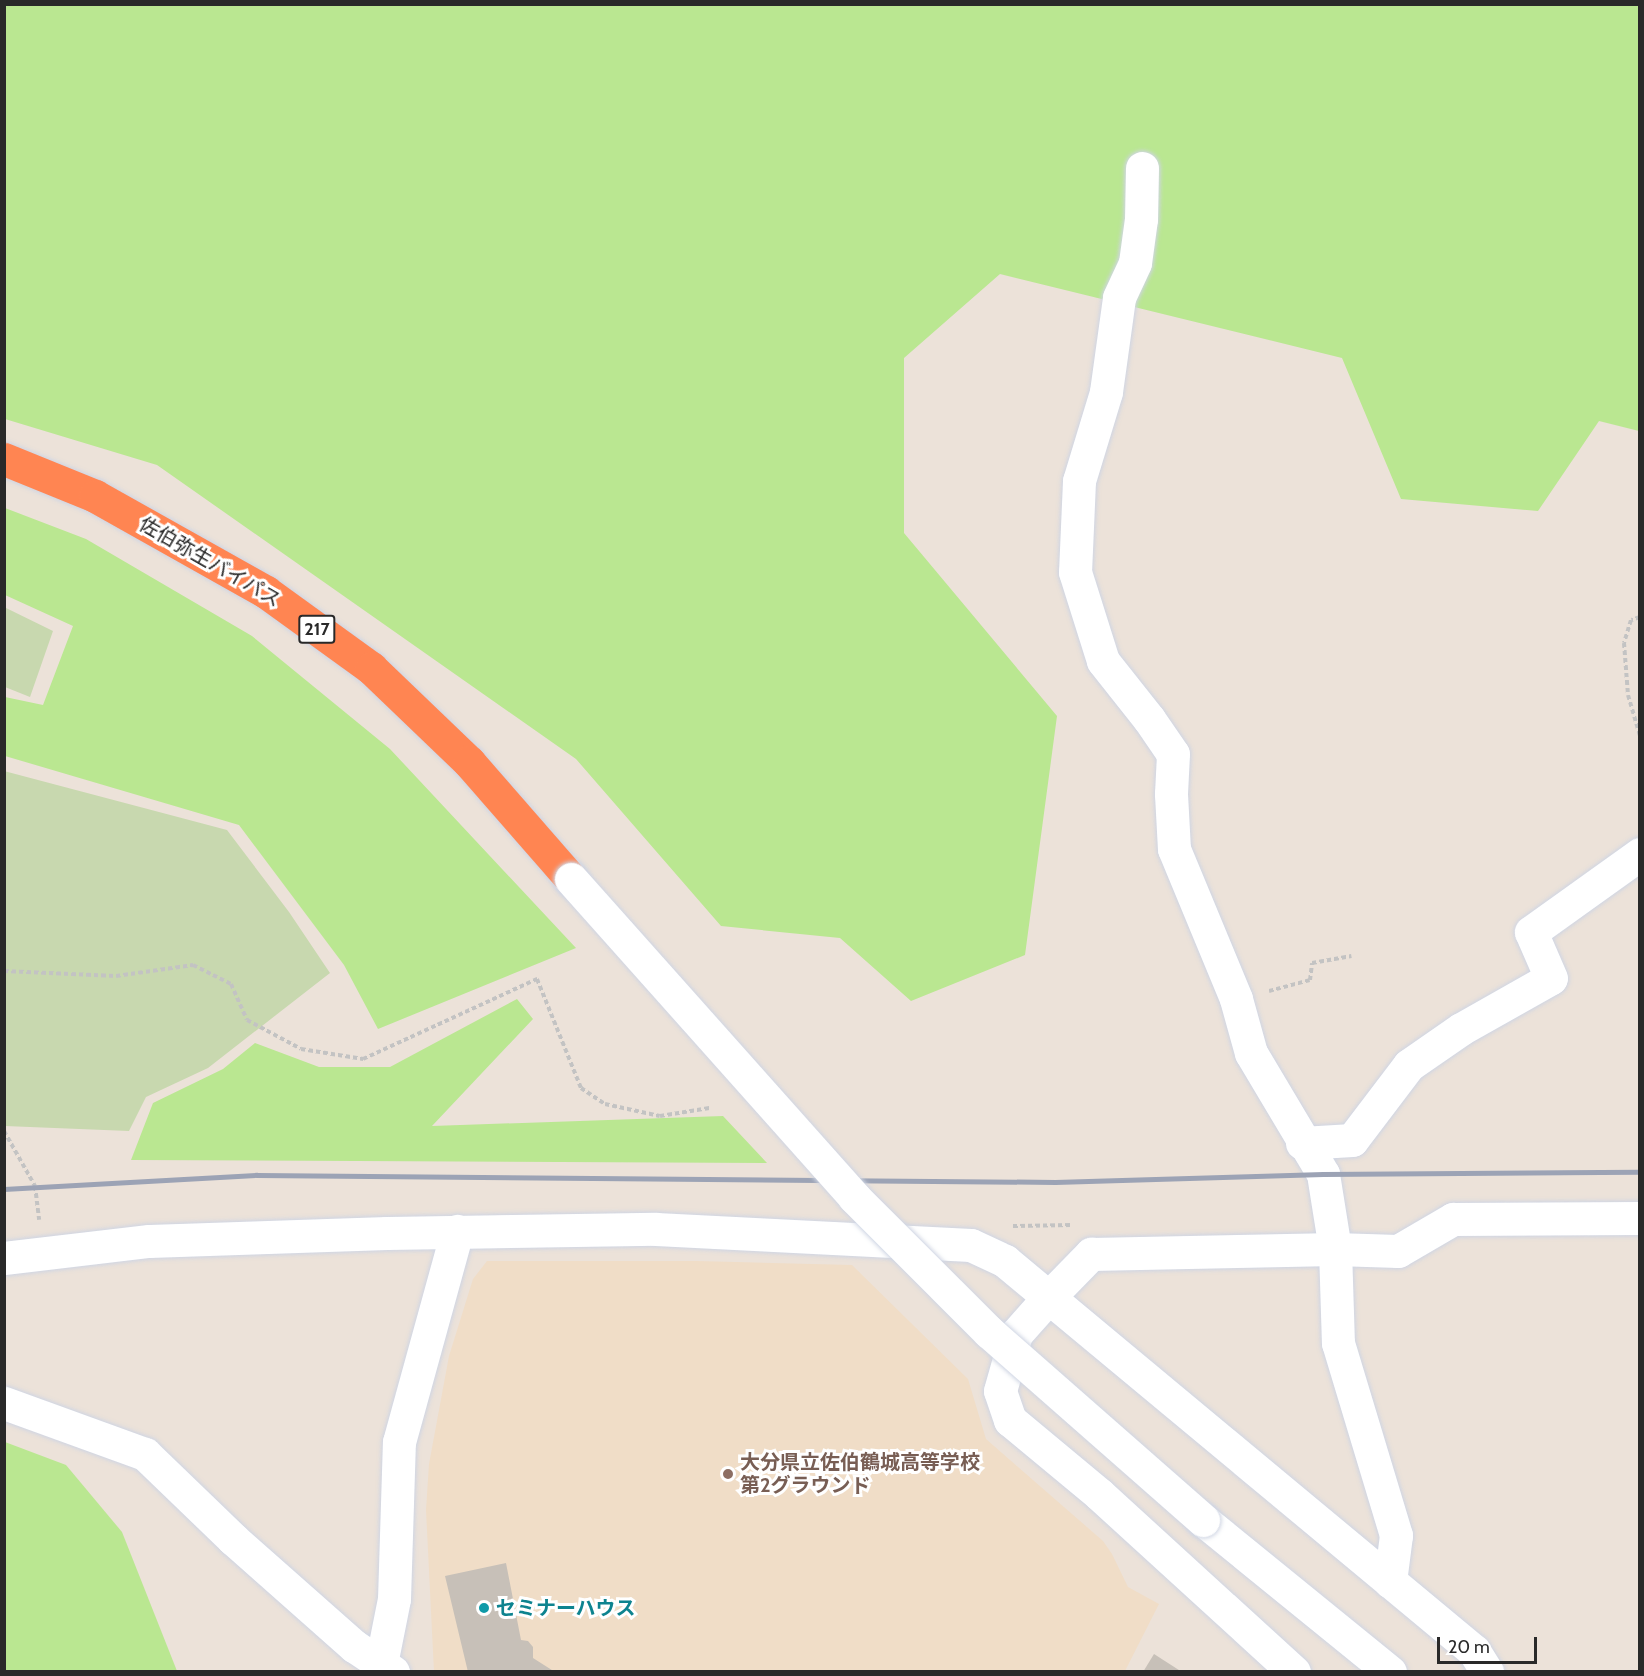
<!DOCTYPE html>
<html>
<head>
<meta charset="utf-8">
<style>
  body { margin:0 }
  #map { position:relative; width:1644px; height:1676px; overflow:hidden; background:#ece2d9; font-family:Cabin,"Noto Sans JP",sans-serif }
  div>[style] { position:absolute }
  .education>* { inset:0; background:#f0ddc7 }
  .green>* { inset:0; background:#bae791 }
  .cemetery>* { inset:0; background:#c8d8af }
  .building>* { inset:0; background:#c7c0b8 }
  .path>* { height:4px; margin-top:-2px; transform-origin:0; background:repeating-linear-gradient(90deg,#c3c3c3 0 4.5px,transparent 0 7.5px) }
  .roads { filter:drop-shadow(0 0 2px #cfd5e3) drop-shadow(0 0 2px #cfd5e3) }
  .street>* { height:33px; margin:-16.5px; padding:0 16.5px; transform-origin:16.5px; border-radius:16.5px; background:#fff }
  .secondary>* { height:33px; margin:-16.5px; padding:0 16.5px; transform-origin:16.5px; border-radius:16.5px; background:#fff }
  .highway>* { height:33px; margin:-16.5px; padding:0 16.5px; transform-origin:16.5px; border-radius:16.5px; background:#ff8552 }
  .rail>* { height:4.5px; margin:-2.25px; padding:0 2.25px; transform-origin:2.25px; border-radius:2.25px; background:#9ca3b5 }
  .bridges { filter:drop-shadow(0 0 2px #cfd5e3) drop-shadow(0 0 2px #cfd5e3) }
  .secondary-bridge>* { height:33px; margin:-16.5px; padding:0 16.5px; transform-origin:16.5px; border-radius:16.5px; background:#fff }
  .dots>* { width:16px; height:16px; translate:-50% -50%; box-sizing:border-box; border:3px solid #fff; border-radius:50% }
  span { translate:-50% -50%; white-space:nowrap; text-align:center; line-height:1.15; -webkit-text-stroke:6px #fff; paint-order:stroke }
  .shield-label span { padding:2px 4px; background:#fff; border:2px solid; border-radius:4px; -webkit-text-stroke-width:0 }
  .shield-label { font-size:18px; color:#292929; font-weight:700 }
  .street-label { font-size:20px; color:#292929 }
  .education-label { font-size:20px; color:#785e54; font-weight:700 }
  .left { translate:0 -50%; text-align:left }
  .culture-label { font-size:20px; color:#0d838f; font-weight:700 }
  .frame { position:absolute; inset:0; border:6px solid #292929; pointer-events:none }
  .scale { position:absolute; left:1437px; top:1637px; width:100px; height:27px; box-sizing:border-box; border:3px solid #292929; border-top:0; padding-left:8px; font-size:18px; line-height:21px; white-space:nowrap; color:#292929; -webkit-text-stroke:4px #fff; paint-order:stroke }
</style>
</head>
<body>
<div id="map">
  <div class="education">
    <i style="clip-path:polygon(487px 1261px,697px 1261px,852px 1265px,968px 1379px,986px 1439px,1103px 1541px,1112px 1554px,1128px 1587px,1159px 1604px,1125px 1671px,434px 1672px,426px 1510px,429px 1464px,449px 1356px,473px 1279px)"></i>
  </div>
  <div class="green">
    <i style="clip-path:polygon(4px 5px,1639px 5px,1639px 431px,1599px 421px,1538px 511px,1401px 499px,1342px 358px,1000px 274px,904px 358px,904px 533px,1057px 716px,1025px 955px,911px 1001px,840px 938px,721px 926px,576px 759px,157px 465px,5px 419px)"></i>
    <i style="clip-path:polygon(5px 508px,86px 539px,252px 636px,390px 749px,576px 948px,378px 1029px,344px 965px,239px 825px,5px 756px,5px 697px,43px 705px,73px 626px,5px 595px)"></i>
    <i style="clip-path:polygon(517px 999px,533px 1019px,432px 1126px,723px 1116px,767px 1163px,131px 1160px,153px 1103px,223px 1069px,255px 1043px,319px 1067px,390px 1067px)"></i>
    <i style="clip-path:polygon(5px 1442px,66px 1465px,122px 1532px,177px 1671px,5px 1671px)"></i>
  </div>
  <div class="cemetery">
    <i style="clip-path:polygon(4px 607px,53px 631px,30px 697px,5px 687px)"></i>
    <i style="clip-path:polygon(4px 771px,227px 830px,289px 912px,330px 973px,208px 1068px,146px 1097px,129px 1131px,5px 1126px)"></i>
  </div>
  <div class="building">
    <i style="clip-path:polygon(506px 1563px,521px 1640px,528px 1641px,533px 1647px,533px 1658px,555px 1672px,468px 1672px,445px 1576px)"></i>
    <i style="clip-path:polygon(1154px 1654px,1182px 1672px,1143px 1672px)"></i>
  </div>
  <div class="path">
    <i style="left:1640px;top:617px;width:9px;rotate:162deg"></i>
    <i style="left:1631px;top:620px;width:24px;rotate:107deg"></i>
    <i style="left:1624px;top:643px;width:52px;rotate:85.6deg"></i>
    <i style="left:1628px;top:695px;width:43px;rotate:73.7deg"></i>
    <i style="left:4px;top:971px;width:112px;rotate:2.6deg"></i>
    <i style="left:116px;top:976px;width:78px;rotate:-8.1deg"></i>
    <i style="left:193px;top:965px;width:42px;rotate:26.6deg"></i>
    <i style="left:231px;top:984px;width:39px;rotate:66deg"></i>
    <i style="left:247px;top:1020px;width:61px;rotate:28.2deg"></i>
    <i style="left:301px;top:1049px;width:63px;rotate:9.2deg"></i>
    <i style="left:363px;top:1059px;width:192px;rotate:-24.7deg"></i>
    <i style="left:537px;top:979px;width:118px;rotate:68deg"></i>
    <i style="left:581px;top:1088px;width:29px;rotate:34deg"></i>
    <i style="left:605px;top:1104px;width:56px;rotate:12.3deg"></i>
    <i style="left:660px;top:1116px;width:50px;rotate:-9.3deg"></i>
    <i style="left:1269px;top:991px;width:42px;rotate:-15deg"></i>
    <i style="left:1310px;top:980px;width:17px;rotate:-83deg"></i>
    <i style="left:1312px;top:963px;width:40px;rotate:-10deg"></i>
    <i style="left:4px;top:1131px;width:63px;rotate:60.6deg"></i>
    <i style="left:35px;top:1186px;width:34px;rotate:83deg"></i>
    <i style="left:1013px;top:1226px;width:59px;rotate:-1deg"></i>
  </div>
  <div class="roads">
    <div class="street">
      <i style="left:1142px;top:168px;width:51px;rotate:91.1deg"></i>
      <i style="left:1141px;top:219px;width:44px;rotate:97.8deg"></i>
      <i style="left:1135px;top:263px;width:38px;rotate:115deg"></i>
      <i style="left:1119px;top:298px;width:95px;rotate:97.9deg"></i>
      <i style="left:1106px;top:392px;width:93px;rotate:106.9deg"></i>
      <i style="left:1079px;top:481px;width:91px;rotate:92.5deg"></i>
      <i style="left:1075px;top:572px;width:93px;rotate:72.5deg"></i>
      <i style="left:1103px;top:661px;width:74px;rotate:51.6deg"></i>
      <i style="left:1149px;top:719px;width:42px;rotate:55.6deg"></i>
      <i style="left:1173px;top:754px;width:40px;rotate:92.9deg"></i>
      <i style="left:1171px;top:794px;width:55px;rotate:86.9deg"></i>
      <i style="left:1174px;top:849px;width:162px;rotate:67.5deg"></i>
      <i style="left:1236px;top:999px;width:56px;rotate:74.5deg"></i>
      <i style="left:1251px;top:1053px;width:141px;rotate:59.2deg"></i>
      <i style="left:1323px;top:1174px;width:76px;rotate:80.9deg"></i>
      <i style="left:1335px;top:1249px;width:94px;rotate:88.2deg"></i>
      <i style="left:1338px;top:1343px;width:201px;rotate:73.2deg"></i>
      <i style="left:1396px;top:1535px;width:47px;rotate:97.3deg"></i>
      <i style="left:1302px;top:1143px;width:50px;rotate:-3.4deg"></i>
      <i style="left:1352px;top:1140px;width:94px;rotate:-52.8deg"></i>
      <i style="left:1409px;top:1065px;width:63px;rotate:-34.7deg"></i>
      <i style="left:1461px;top:1029px;width:103px;rotate:-29.5deg"></i>
      <i style="left:1551px;top:978px;width:50px;rotate:-113.5deg"></i>
      <i style="left:1531px;top:932px;width:134px;rotate:-35.6deg"></i>
      <i style="left:1048px;top:1298px;width:62px;rotate:-45.7deg"></i>
      <i style="left:1091px;top:1254px;width:244px;rotate:-1.2deg"></i>
      <i style="left:1335px;top:1249px;width:63px;rotate:1.8deg"></i>
      <i style="left:1398px;top:1251px;width:64px;rotate:-30.2deg"></i>
      <i style="left:1453px;top:1219px;width:187px;rotate:-0.3deg"></i>
      <i style="left:4px;top:1403px;width:150px;rotate:19.9deg"></i>
      <i style="left:145px;top:1454px;width:122px;rotate:44deg"></i>
      <i style="left:233px;top:1539px;width:162px;rotate:41.5deg"></i>
      <i style="left:354px;top:1646px;width:47px;rotate:33.7deg"></i>
      <i style="left:381px;top:1664px;width:66px;rotate:-78.7deg"></i>
      <i style="left:394px;top:1599px;width:157px;rotate:-88.2deg"></i>
      <i style="left:399px;top:1442px;width:219px;rotate:-74.6deg"></i>
    </div>
    <div class="secondary">
      <i style="left:4px;top:1258px;width:146px;rotate:-6.7deg"></i>
      <i style="left:149px;top:1241px;width:238px;rotate:-1.9deg"></i>
      <i style="left:387px;top:1233px;width:269px;rotate:-0.9deg"></i>
      <i style="left:656px;top:1229px;width:315px;rotate:2.9deg"></i>
      <i style="left:971px;top:1245px;width:38px;rotate:25deg"></i>
      <i style="left:1005px;top:1261px;width:610px;rotate:39.75deg"></i>
      <i style="left:1474px;top:1651px;width:25px;rotate:58deg"></i>
      <i style="left:1048px;top:1298px;width:48px;rotate:131.6deg"></i>
      <i style="left:1016px;top:1334px;width:59px;rotate:105.7deg"></i>
      <i style="left:1000px;top:1391px;width:31px;rotate:71deg"></i>
      <i style="left:1010px;top:1420px;width:116px;rotate:39.7deg"></i>
      <i style="left:1099px;top:1494px;width:264px;rotate:42.4deg"></i>
      <i style="left:1203px;top:1520px;width:241px;rotate:39.1deg"></i>
    </div>
    <div class="highway">
      <i style="left:4px;top:459px;width:98px;rotate:22.1deg"></i>
      <i style="left:95px;top:496px;width:196px;rotate:29.3deg"></i>
      <i style="left:266px;top:592px;width:130px;rotate:35.9deg"></i>
      <i style="left:371px;top:668px;width:136px;rotate:43.8deg"></i>
      <i style="left:469px;top:762px;width:155px;rotate:48.9deg"></i>
    </div>
  </div>
  <div class="rail">
    <i style="left:4px;top:1189px;width:253px;rotate:-3.2deg"></i>
    <i style="left:257px;top:1175px;width:798px;rotate:0.5deg"></i>
    <i style="left:1055px;top:1182px;width:268px;rotate:-1.7deg"></i>
    <i style="left:1323px;top:1174px;width:317px;rotate:-0.4deg"></i>
  </div>
  <div class="bridges">
    <div class="secondary-bridge">
      <i style="left:571px;top:879px;width:426px;rotate:48.3deg"></i>
      <i style="left:854px;top:1197px;width:191px;rotate:45deg"></i>
      <i style="left:989px;top:1332px;width:285px;rotate:41.3deg"></i>
    </div>
  </div>
  <div class="dots">
    <i style="left:728px;top:1474px;background:#8d6e63"></i>
    <i style="left:484px;top:1608px;background:#0f9aa8"></i>
  </div>
  <div class="shield-label">
    <span style="left:317px;top:629px">217</span>
  </div>
  <div class="street-label">
    <span style="left:210px;top:562px;rotate:30deg">佐伯弥生バイパス</span>
  </div>
  <div class="education-label">
    <span class="left" style="left:740px;top:1474px">大分県立佐伯鶴城高等学校<br>第2グラウンド</span>
  </div>
  <div class="culture-label">
    <span class="left" style="left:496px;top:1608px">セミナーハウス</span>
  </div>
  <div class="frame"></div>
  <div class="scale">20 m</div>
</div>
</body>
</html>
